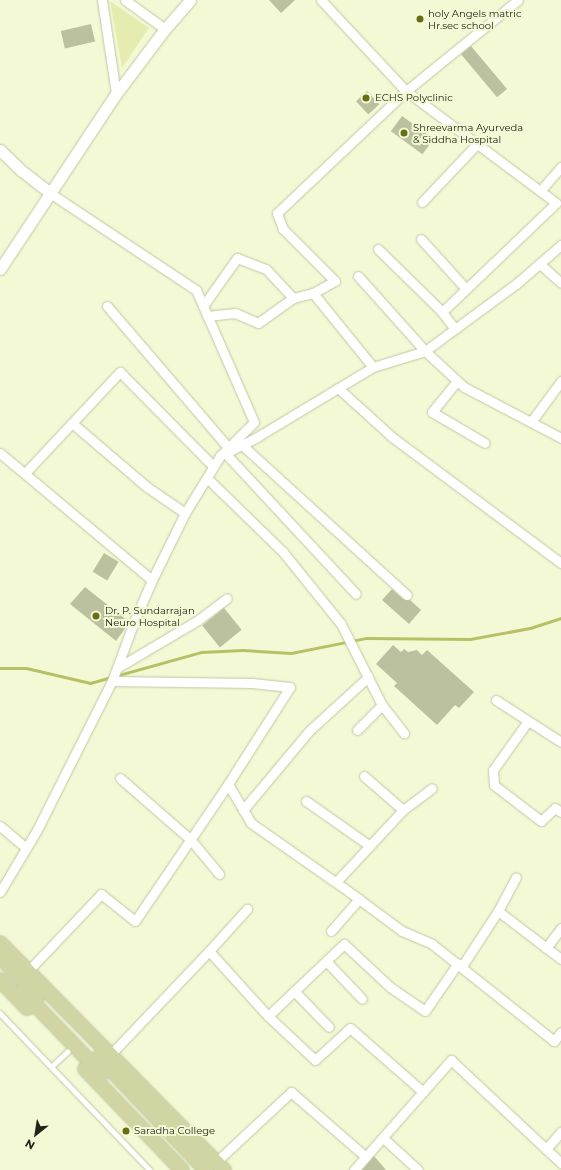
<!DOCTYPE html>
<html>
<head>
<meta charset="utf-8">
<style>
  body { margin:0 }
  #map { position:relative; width:561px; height:1170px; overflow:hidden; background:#f4f9d5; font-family:Montserrat,sans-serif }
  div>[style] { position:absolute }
  .green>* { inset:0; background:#e6ecb0 }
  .stream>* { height:3px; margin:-1.5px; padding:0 1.5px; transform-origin:1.5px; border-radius:1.5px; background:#b8c065 }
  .building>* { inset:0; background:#bbc09e; transform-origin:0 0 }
  .roads { filter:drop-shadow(0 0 1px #c1c6a4) drop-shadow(0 0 1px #c1c6a4) }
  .service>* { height:4.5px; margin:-2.25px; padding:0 2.25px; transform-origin:2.25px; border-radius:2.25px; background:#fff }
  .minor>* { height:9px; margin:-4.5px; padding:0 4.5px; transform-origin:4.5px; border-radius:4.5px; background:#fff }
  .tertiary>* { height:11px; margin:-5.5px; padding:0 5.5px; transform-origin:5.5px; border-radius:5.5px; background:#fff }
  .primary>* { height:14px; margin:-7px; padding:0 7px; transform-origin:7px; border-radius:7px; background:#d0d5a3 }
  .dots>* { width:11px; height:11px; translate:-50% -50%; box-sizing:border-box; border:2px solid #f4f9d5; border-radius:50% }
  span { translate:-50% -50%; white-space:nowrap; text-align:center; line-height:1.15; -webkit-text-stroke:4px #f4f9d5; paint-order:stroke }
  .poi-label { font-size:10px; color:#222417 }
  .left { translate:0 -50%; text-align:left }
  .north { position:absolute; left:16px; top:1114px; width:40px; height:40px; -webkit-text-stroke:3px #f4f9d5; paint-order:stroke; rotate:210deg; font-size:11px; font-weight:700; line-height:16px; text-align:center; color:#222417 }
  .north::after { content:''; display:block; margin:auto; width:14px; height:18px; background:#222417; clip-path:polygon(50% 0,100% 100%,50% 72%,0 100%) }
</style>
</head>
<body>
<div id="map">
  <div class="green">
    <i style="clip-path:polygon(110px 1px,149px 28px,122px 68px)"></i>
  </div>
  <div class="stream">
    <i style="left:0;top:668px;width:26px"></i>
    <i style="left:26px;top:668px;width:66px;rotate:13.2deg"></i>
    <i style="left:90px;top:683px;width:115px;rotate:-15.6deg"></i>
    <i style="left:201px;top:652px;width:42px;rotate:-2.7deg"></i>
    <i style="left:243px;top:650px;width:48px;rotate:3.6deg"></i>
    <i style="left:291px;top:653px;width:76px;rotate:-11.3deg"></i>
    <i style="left:366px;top:638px;width:104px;rotate:0.6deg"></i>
    <i style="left:470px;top:639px;width:61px;rotate:-10.4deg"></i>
    <i style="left:530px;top:628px;width:33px;rotate:-18deg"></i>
  </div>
  <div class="building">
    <i style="clip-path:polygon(269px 0,295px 0,281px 13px)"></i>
    <i style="left:91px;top:24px;width:18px;height:31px;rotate:77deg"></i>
    <i style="left:471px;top:46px;width:56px;height:13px;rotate:50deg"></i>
    <i style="left:367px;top:91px;width:18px;height:15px;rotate:47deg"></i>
    <i style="left:402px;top:116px;width:39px;height:19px;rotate:36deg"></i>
    <i style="left:104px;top:553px;width:17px;height:22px;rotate:31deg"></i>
    <i style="clip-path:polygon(85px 587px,128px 621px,124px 630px,116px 641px,70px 604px)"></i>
    <i style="clip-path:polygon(392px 589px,403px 599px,410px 600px,421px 610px,409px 624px,382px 600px)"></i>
    <i style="left:224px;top:608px;width:28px;height:28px;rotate:51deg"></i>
    <i style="clip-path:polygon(393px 645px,401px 652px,404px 649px,408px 652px,417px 650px,422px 655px,427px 650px,474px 692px,459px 708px,455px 705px,437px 725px,394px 686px,397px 683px,376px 664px)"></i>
    <i style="clip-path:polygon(374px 1156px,386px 1170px,362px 1170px,370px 1161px)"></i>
  </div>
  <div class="roads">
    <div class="service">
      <i style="left:0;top:1013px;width:217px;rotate:46.3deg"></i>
      <i style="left:51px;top:1067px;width:23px;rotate:-43deg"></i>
    </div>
    <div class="minor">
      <i style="left:102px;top:0;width:95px;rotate:81.5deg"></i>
      <i style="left:125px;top:0;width:49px;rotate:35.9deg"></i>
      <i style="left:321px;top:0;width:125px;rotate:47deg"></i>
      <i style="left:406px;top:91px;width:144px;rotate:-39.1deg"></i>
      <i style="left:540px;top:191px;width:32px;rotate:-49deg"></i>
      <i style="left:422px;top:202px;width:80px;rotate:-46.5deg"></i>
      <i style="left:421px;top:239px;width:67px;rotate:48deg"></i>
      <i style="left:378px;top:249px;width:90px;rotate:44.5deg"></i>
      <i style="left:540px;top:264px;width:28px;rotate:42deg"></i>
      <i style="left:358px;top:276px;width:101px;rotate:48.2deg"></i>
      <i style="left:425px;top:351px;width:53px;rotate:42.7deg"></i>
      <i style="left:464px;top:387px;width:110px;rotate:27.7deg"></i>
      <i style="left:313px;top:293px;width:95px;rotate:51deg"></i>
      <i style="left:107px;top:306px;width:186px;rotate:49.4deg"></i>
      <i style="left:203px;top:306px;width:59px;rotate:-54.7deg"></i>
      <i style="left:237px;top:258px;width:31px;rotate:21deg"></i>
      <i style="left:266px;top:269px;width:40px;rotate:47deg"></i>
      <i style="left:207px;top:316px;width:28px;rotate:-6deg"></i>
      <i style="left:235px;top:313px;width:25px;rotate:23deg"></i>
      <i style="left:258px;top:323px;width:43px;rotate:-35.5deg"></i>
      <i style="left:293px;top:298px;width:21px;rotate:-14deg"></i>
      <i style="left:313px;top:293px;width:25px;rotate:-29deg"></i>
      <i style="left:335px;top:281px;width:74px;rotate:-135deg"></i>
      <i style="left:283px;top:229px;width:17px;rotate:-111deg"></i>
      <i style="left:277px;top:213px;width:178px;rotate:-43.4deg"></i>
      <i style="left:406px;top:91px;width:187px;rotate:36.7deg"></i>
      <i style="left:556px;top:203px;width:158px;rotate:136.3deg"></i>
      <i style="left:442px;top:312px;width:21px;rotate:53deg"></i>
      <i style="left:457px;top:381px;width:40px;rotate:129deg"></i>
      <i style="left:432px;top:412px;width:61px;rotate:30.3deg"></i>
      <i style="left:338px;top:388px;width:73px;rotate:42.2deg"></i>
      <i style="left:392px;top:437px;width:211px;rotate:36.7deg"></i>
      <i style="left:531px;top:422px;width:51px;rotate:-53.8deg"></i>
      <i style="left:72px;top:423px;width:99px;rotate:40.5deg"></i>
      <i style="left:147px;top:487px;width:46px;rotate:34.4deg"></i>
      <i style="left:242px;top:445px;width:223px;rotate:42.3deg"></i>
      <i style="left:228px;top:452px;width:33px;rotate:-27deg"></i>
      <i style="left:257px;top:437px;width:135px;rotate:-31.1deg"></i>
      <i style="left:373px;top:367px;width:54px;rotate:-17.1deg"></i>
      <i style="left:425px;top:351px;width:113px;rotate:-36.4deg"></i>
      <i style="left:516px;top:284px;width:60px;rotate:-40.9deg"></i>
      <i style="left:0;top:453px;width:198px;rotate:39.9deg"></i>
      <i style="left:225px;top:453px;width:192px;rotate:47.1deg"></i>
      <i style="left:25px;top:473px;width:139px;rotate:-46.8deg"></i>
      <i style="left:120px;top:372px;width:132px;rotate:45.3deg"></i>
      <i style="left:207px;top:478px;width:106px;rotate:44.2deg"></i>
      <i style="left:283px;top:552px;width:92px;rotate:51.1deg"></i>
      <i style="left:341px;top:624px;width:91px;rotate:63.2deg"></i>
      <i style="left:382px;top:705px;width:36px;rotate:52deg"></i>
      <i style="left:117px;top:668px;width:94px;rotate:-30.7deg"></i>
      <i style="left:198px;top:620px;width:36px;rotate:-37deg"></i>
      <i style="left:112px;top:681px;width:140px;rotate:0.8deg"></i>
      <i style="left:252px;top:683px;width:38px;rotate:6deg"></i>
      <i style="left:290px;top:687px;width:115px;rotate:122.6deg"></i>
      <i style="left:496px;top:700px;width:77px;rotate:32.9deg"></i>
      <i style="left:528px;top:721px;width:60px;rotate:125.5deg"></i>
      <i style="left:493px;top:770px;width:15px;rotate:86deg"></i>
      <i style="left:494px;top:785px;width:59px;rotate:37.5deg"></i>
      <i style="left:541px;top:821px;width:19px;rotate:-43deg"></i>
      <i style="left:555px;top:808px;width:7px;rotate:34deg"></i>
      <i style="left:357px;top:730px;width:35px;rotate:-45deg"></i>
      <i style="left:364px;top:776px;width:52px;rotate:41.1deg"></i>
      <i style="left:120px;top:778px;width:94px;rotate:41.1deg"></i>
      <i style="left:191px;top:840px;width:44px;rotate:50.5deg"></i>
      <i style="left:306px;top:801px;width:78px;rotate:35.1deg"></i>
      <i style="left:243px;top:810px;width:104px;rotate:-50.1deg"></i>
      <i style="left:310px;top:730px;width:79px;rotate:-42.4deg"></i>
      <i style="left:0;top:826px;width:34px;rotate:40deg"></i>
      <i style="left:336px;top:882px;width:98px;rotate:-47.1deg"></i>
      <i style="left:403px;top:810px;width:36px;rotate:-37deg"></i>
      <i style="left:0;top:892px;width:72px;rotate:-59.2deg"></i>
      <i style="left:37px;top:830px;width:167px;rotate:-63.3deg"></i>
      <i style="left:112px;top:681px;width:66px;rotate:-69.6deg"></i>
      <i style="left:135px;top:619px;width:43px;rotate:-66.4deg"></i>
      <i style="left:152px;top:580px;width:75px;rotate:-63.8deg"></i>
      <i style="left:185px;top:513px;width:67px;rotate:-58.4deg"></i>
      <i style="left:220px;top:456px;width:48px;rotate:-45deg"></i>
      <i style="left:254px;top:422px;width:144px;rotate:-113.7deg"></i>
      <i style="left:196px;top:290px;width:175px;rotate:-146.4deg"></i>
      <i style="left:498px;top:911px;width:79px;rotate:37.3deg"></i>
      <i style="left:331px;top:931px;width:43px;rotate:-48.8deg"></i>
      <i style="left:546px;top:948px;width:25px;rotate:-53deg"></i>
      <i style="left:209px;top:951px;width:57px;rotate:-47.9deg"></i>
      <i style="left:326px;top:961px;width:52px;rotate:46.5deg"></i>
      <i style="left:462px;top:966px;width:66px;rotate:-56.8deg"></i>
      <i style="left:498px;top:911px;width:38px;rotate:-62deg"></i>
      <i style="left:28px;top:971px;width:106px;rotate:-46.5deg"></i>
      <i style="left:101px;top:894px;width:43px;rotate:38.5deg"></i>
      <i style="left:135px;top:921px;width:166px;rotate:-55.8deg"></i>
      <i style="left:228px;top:784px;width:45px;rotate:59.5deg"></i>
      <i style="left:251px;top:823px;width:113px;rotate:35deg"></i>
      <i style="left:344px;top:888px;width:72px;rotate:36.6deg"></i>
      <i style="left:402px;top:931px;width:33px;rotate:23deg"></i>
      <i style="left:432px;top:944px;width:156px;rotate:38.5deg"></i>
      <i style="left:554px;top:1041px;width:11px;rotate:-52deg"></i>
      <i style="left:294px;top:991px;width:50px;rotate:45.8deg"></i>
      <i style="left:268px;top:1016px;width:64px;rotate:43.1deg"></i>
      <i style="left:315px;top:1060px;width:47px;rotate:-42.4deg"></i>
      <i style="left:350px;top:1028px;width:97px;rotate:41.2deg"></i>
      <i style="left:110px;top:1055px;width:144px;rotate:-46.4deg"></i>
      <i style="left:209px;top:951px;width:88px;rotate:47.8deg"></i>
      <i style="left:268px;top:1016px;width:105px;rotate:-43.5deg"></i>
      <i style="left:344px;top:944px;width:63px;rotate:43.1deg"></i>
      <i style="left:390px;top:987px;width:42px;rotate:34.4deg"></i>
      <i style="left:425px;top:1011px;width:58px;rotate:-55.5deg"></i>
      <i style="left:383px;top:1138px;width:47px;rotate:42.4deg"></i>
      <i style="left:546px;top:1149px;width:23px;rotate:-49deg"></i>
      <i style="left:216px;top:1162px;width:103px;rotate:-43deg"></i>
      <i style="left:291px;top:1092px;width:99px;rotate:40.9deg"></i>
      <i style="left:354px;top:1170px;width:147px;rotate:-48.6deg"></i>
      <i style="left:451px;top:1060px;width:151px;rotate:43.1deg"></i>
    </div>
    <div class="tertiary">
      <i style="left:0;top:150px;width:30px;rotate:44deg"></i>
      <i style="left:22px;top:171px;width:36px;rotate:38deg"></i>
      <i style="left:0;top:269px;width:210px;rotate:-56.5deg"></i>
      <i style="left:116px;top:94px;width:81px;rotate:-53deg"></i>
      <i style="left:165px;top:29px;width:38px;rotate:-49deg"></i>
    </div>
    <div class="primary">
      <i style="left:0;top:943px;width:319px;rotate:45.4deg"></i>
      <i style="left:0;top:957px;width:54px;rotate:45deg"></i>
      <i style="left:0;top:980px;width:39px;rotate:46deg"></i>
      <i style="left:22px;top:991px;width:115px;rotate:46.1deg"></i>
      <i style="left:99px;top:1057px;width:156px;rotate:46.6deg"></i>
      <i style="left:85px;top:1069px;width:140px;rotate:46.2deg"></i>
    </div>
  </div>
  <div class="dots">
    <i style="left:420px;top:19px;background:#686e13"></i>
    <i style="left:366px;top:98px;background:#686e13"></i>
    <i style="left:404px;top:133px;background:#686e13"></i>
    <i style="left:96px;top:616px;background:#686e13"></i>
    <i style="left:126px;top:1131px;background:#686e13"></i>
  </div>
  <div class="poi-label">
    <span class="left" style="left:428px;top:19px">holy Angels matric<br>Hr.sec school</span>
    <span class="left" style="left:375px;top:98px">ECHS Polyclinic</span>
    <span class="left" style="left:413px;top:133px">Shreevarma Ayurveda<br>&amp; Siddha Hospital</span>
    <span class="left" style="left:105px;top:616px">Dr. P. Sundarrajan<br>Neuro Hospital</span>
    <span class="left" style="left:134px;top:1131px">Saradha College</span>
  </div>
  <div class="north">N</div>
</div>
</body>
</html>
